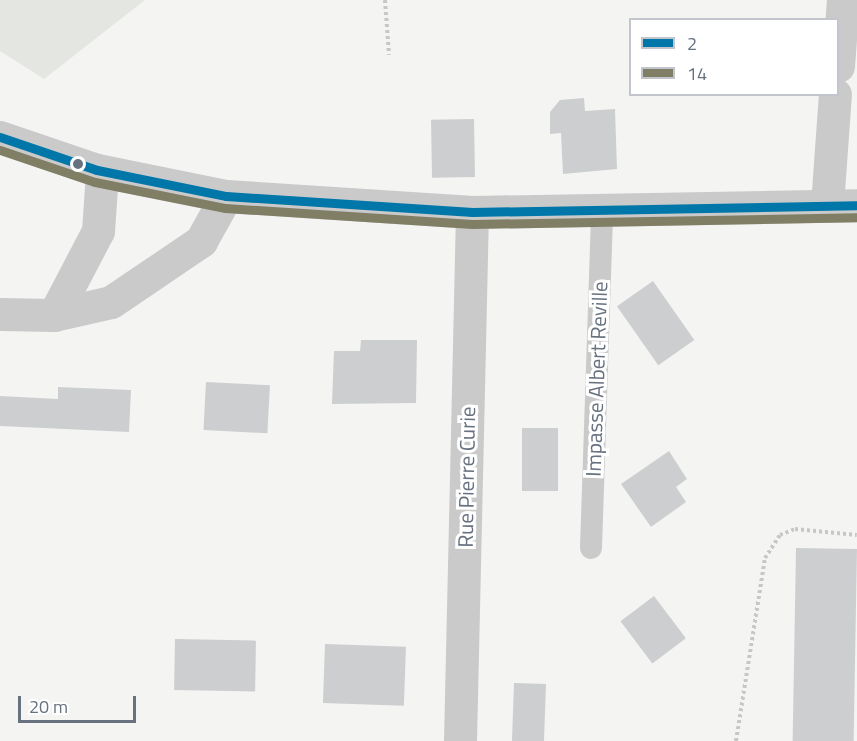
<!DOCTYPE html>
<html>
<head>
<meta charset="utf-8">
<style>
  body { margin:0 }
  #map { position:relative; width:857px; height:741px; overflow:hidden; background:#f4f4f3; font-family:"Titillium Web",sans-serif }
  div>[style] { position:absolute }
  .green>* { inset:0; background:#e3e6e1 }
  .building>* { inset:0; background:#cdcecf; transform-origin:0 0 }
  .path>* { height:4px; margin-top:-2px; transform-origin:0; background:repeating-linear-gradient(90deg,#c7c7c8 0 3px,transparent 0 6px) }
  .service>* { height:22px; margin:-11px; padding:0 11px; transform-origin:11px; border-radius:11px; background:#cacacb }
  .minor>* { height:33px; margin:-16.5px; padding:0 16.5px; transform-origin:16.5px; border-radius:16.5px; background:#cacacb }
  .tertiary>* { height:33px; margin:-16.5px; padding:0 16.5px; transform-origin:16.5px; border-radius:16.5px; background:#cacacb }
  .bus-1>* { height:9px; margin:-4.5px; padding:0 4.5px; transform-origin:4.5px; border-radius:4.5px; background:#0077a8 }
  .bus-2>* { height:9px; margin:-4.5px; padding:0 4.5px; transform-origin:4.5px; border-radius:4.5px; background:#807f65 }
  .dots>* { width:16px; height:16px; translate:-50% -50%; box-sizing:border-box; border:3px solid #fff; border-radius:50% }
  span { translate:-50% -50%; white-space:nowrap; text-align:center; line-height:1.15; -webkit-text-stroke:6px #fff; paint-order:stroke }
  .street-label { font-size:21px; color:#67717f }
  .legend { position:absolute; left:629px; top:18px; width:210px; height:78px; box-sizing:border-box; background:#fff; border:2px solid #c2c6cc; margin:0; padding:8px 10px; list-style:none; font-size:18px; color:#67717f }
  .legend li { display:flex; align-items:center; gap:12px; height:30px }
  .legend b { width:30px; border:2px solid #c2c6cc }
  .scale { position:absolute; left:18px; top:696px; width:118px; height:27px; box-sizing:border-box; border:3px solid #67717f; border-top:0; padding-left:8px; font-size:18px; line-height:21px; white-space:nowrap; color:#67717f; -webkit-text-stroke:4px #fff; paint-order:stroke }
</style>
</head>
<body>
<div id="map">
  <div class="green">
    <i style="clip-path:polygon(0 0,145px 0,44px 79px,0 51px)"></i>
  </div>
  <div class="building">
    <i style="clip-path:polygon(584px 98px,585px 111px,615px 109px,617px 169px,563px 174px,561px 133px,550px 134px,550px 112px,560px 100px)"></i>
    <i style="left:474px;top:119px;width:58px;height:43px;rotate:89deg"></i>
    <i style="left:653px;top:281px;width:72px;height:44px;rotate:55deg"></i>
    <i style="clip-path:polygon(361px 340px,417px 340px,416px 403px,332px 404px,334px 351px,360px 351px)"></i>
    <i style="left:206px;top:382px;width:64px;height:48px;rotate:3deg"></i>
    <i style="clip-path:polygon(58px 387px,131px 390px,129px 432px,0 426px,0 396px,58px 399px)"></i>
    <i style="left:522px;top:428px;width:36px;height:63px"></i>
    <i style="clip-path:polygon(669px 451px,687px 479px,676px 487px,686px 502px,651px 527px,621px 484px)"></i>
    <i style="left:796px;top:548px;width:61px;height:193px;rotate:1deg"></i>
    <i style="left:654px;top:596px;width:53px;height:42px;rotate:53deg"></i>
    <i style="left:175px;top:639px;width:81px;height:51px;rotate:1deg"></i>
    <i style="left:325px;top:644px;width:81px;height:59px;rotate:2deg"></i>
    <i style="left:514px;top:683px;width:32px;height:58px;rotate:2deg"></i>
  </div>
  <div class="path">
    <i style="left:385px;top:0;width:55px;rotate:85.8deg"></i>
    <i style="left:736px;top:741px;width:185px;rotate:-81deg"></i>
    <i style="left:765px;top:558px;width:27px;rotate:-57deg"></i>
    <i style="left:780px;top:535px;width:16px;rotate:-22deg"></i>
    <i style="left:795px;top:529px;width:62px;rotate:5.5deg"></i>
  </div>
  <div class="service">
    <i style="left:591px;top:548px;width:339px;rotate:-88.1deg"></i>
  </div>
  <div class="minor">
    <i style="left:838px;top:66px;width:66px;rotate:-85.7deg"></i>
    <i style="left:827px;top:205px;width:111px;rotate:-85.9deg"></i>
    <i style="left:0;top:314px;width:54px;rotate:1.1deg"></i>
    <i style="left:54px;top:315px;width:58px;rotate:-12.8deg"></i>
    <i style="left:111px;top:302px;width:109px;rotate:-34.1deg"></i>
    <i style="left:201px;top:241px;width:51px;rotate:-60.9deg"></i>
    <i style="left:54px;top:315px;width:95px;rotate:-62.4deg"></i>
    <i style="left:98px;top:231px;width:59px;rotate:-86.1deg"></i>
    <i style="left:460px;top:741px;width:529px;rotate:-88.7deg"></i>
  </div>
  <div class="tertiary">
    <i style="left:0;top:137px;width:102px;rotate:18.8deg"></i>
    <i style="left:97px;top:170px;width:132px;rotate:11.4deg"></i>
    <i style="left:226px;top:196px;width:247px;rotate:3.7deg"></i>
    <i style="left:472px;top:212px;width:385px;rotate:-1deg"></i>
  </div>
  <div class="bus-1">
    <i style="left:0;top:137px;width:102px;rotate:18.8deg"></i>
    <i style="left:97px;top:170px;width:132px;rotate:11.4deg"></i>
    <i style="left:226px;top:196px;width:247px;rotate:3.7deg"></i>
    <i style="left:472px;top:212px;width:385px;rotate:-1deg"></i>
  </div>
  <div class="bus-2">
    <i style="left:0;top:150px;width:100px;rotate:18.6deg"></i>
    <i style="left:95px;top:182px;width:133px;rotate:11.3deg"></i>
    <i style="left:225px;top:208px;width:248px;rotate:3.7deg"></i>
    <i style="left:472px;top:224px;width:385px;rotate:-1deg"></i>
  </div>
  <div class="dots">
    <i style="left:78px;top:164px;background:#67717f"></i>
  </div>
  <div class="street-label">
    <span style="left:596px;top:379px;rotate:-88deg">Impasse Albert Reville</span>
    <span style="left:466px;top:477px;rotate:-89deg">Rue Pierre Curie</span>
  </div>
  <ul class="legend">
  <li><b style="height:8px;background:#0077a8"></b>2</li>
  <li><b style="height:8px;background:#807f65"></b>14</li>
  </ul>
  <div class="scale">20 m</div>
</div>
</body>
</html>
